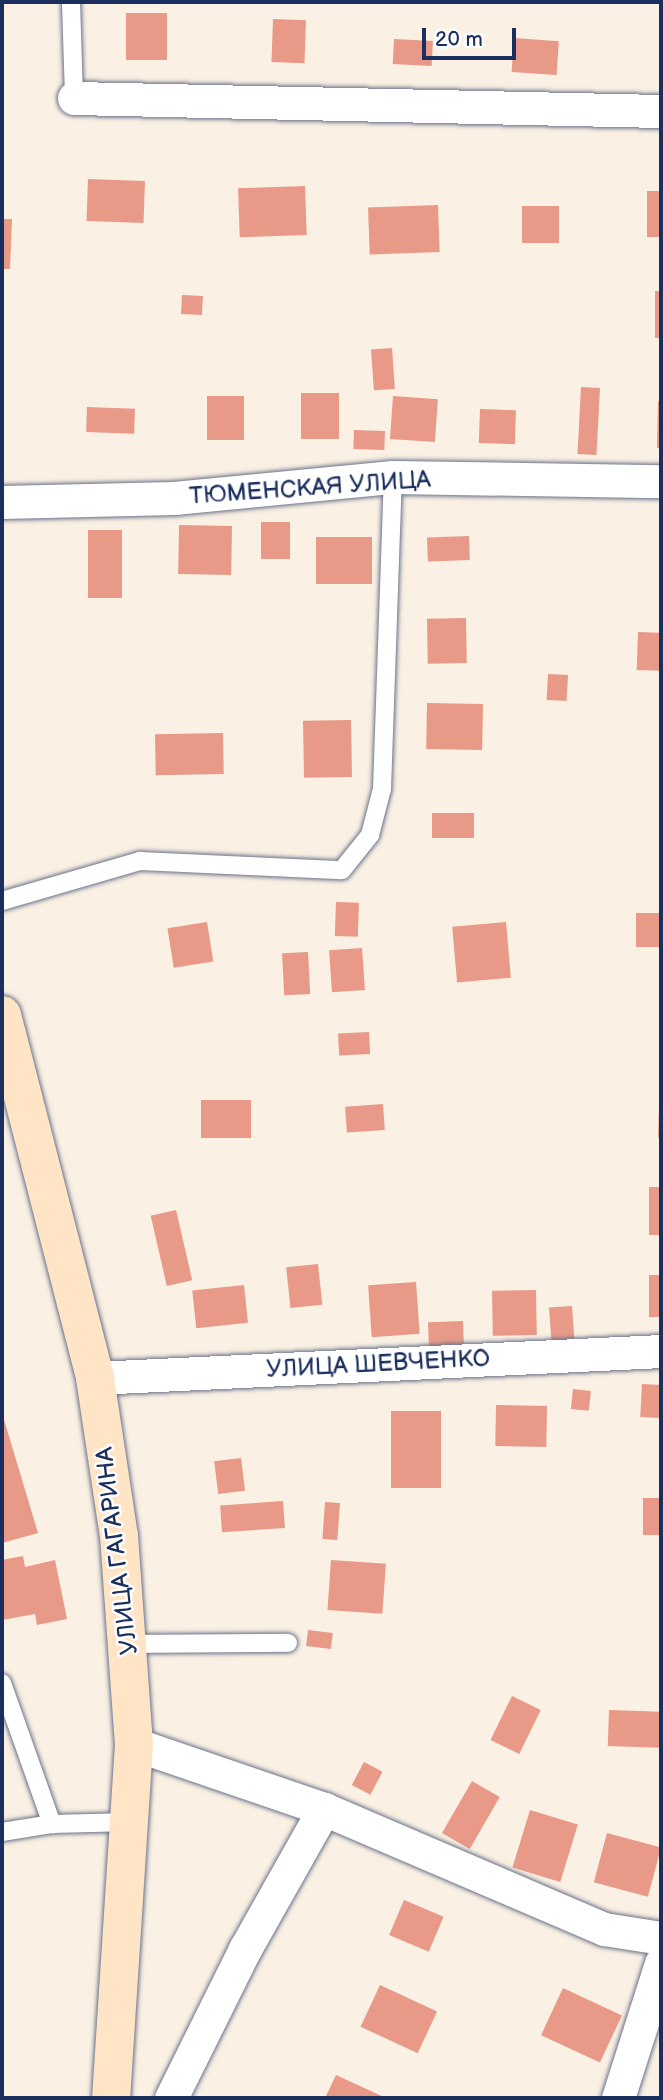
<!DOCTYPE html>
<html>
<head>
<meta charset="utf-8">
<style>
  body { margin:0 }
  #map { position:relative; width:663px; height:2100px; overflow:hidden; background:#faf0e3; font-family:"Balsamiq Sans",sans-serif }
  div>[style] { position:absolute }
  .building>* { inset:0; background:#e89988; transform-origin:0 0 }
  .roads { filter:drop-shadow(0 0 2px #69738d) drop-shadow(0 0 2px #69738d) }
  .lane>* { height:18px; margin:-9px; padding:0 9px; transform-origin:9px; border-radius:9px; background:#fff }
  .street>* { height:33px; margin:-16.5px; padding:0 16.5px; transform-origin:16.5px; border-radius:16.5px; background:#fff }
  .secondary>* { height:38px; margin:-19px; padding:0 19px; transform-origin:19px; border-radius:19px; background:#ffe4c6 }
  span { translate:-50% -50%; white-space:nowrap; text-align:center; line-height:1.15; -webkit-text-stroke:5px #fff; paint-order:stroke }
  .street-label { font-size:24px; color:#1b2f5e }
  .frame { position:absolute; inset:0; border:4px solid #1b2f5e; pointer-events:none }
  .scale { position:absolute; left:422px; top:28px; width:94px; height:32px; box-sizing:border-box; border:4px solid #1b2f5e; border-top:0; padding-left:9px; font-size:21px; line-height:24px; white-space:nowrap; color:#1b2f5e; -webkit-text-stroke:5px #fff; paint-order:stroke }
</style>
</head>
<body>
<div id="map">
  <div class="building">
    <i style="left:126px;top:13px;width:41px;height:47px"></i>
    <i style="left:273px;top:19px;width:33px;height:43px;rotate:2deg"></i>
    <i style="left:514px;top:38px;width:45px;height:34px;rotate:4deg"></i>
    <i style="left:394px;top:39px;width:39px;height:25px;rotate:3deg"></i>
    <i style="left:88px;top:179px;width:57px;height:42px;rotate:2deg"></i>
    <i style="left:305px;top:186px;width:49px;height:67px;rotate:88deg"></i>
    <i style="left:647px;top:191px;width:14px;height:46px"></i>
    <i style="left:438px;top:205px;width:47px;height:70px;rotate:88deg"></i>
    <i style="left:522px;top:206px;width:37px;height:37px"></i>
    <i style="clip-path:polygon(2px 219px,12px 219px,10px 269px,2px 269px)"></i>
    <i style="left:655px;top:291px;width:6px;height:47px"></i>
    <i style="left:182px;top:295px;width:21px;height:19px;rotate:3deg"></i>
    <i style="left:392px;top:348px;width:41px;height:21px;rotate:86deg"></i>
    <i style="left:581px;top:387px;width:19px;height:67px;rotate:3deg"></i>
    <i style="left:339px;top:393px;width:46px;height:38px;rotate:90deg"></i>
    <i style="left:207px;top:396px;width:37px;height:44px"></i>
    <i style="left:393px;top:396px;width:45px;height:43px;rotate:4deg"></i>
    <i style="clip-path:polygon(658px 401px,661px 401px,661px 448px,657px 448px)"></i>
    <i style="left:87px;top:407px;width:48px;height:25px;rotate:2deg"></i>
    <i style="left:480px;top:409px;width:36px;height:34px;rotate:2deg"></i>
    <i style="left:354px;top:430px;width:31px;height:19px;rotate:2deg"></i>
    <i style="left:261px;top:522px;width:29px;height:37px"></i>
    <i style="left:179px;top:525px;width:53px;height:49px;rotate:1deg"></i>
    <i style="left:122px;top:530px;width:68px;height:34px;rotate:90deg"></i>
    <i style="left:469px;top:536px;width:24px;height:42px;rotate:88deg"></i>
    <i style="left:316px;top:537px;width:56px;height:47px"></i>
    <i style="left:466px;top:618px;width:45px;height:39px;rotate:89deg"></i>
    <i style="left:638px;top:632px;width:23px;height:38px;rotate:2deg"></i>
    <i style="left:548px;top:674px;width:20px;height:26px;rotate:3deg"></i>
    <i style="left:427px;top:703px;width:56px;height:46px;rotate:1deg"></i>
    <i style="left:351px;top:720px;width:57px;height:48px;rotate:89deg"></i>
    <i style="left:223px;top:733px;width:41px;height:68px;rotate:89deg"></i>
    <i style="left:432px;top:813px;width:42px;height:25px"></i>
    <i style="left:336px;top:902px;width:23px;height:34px;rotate:2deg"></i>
    <i style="left:661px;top:913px;width:34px;height:25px;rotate:90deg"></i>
    <i style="left:207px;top:922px;width:40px;height:40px;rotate:81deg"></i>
    <i style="left:506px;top:922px;width:56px;height:54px;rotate:85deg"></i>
    <i style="left:362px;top:948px;width:42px;height:33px;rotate:86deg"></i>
    <i style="left:308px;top:952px;width:42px;height:26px;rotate:87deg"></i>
    <i style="left:369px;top:1032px;width:22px;height:31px;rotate:87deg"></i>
    <i style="left:201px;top:1100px;width:50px;height:38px"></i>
    <i style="left:383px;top:1104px;width:26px;height:38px;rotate:86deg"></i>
    <i style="clip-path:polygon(659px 1108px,661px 1108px,661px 1137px,658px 1137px)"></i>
    <i style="left:649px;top:1187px;width:12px;height:48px"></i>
    <i style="left:176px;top:1210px;width:72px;height:26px;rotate:77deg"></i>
    <i style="left:318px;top:1264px;width:41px;height:32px;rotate:84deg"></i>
    <i style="left:649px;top:1275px;width:12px;height:42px"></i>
    <i style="left:416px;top:1282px;width:52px;height:48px;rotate:86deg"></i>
    <i style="left:244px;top:1285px;width:38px;height:52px;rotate:84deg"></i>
    <i style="left:536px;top:1290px;width:45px;height:44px;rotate:89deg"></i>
    <i style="left:572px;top:1306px;width:39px;height:23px;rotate:86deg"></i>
    <i style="left:463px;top:1321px;width:30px;height:35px;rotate:88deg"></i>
    <i style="left:642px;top:1384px;width:19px;height:33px;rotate:3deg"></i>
    <i style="left:573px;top:1389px;width:18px;height:20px;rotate:6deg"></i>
    <i style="left:496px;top:1405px;width:51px;height:41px;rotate:1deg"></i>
    <i style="left:391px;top:1411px;width:50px;height:77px"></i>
    <i style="clip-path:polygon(2px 1413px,38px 1533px,2px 1543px)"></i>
    <i style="left:241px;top:1458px;width:33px;height:27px;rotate:83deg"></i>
    <i style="left:643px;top:1498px;width:18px;height:37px"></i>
    <i style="left:283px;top:1501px;width:27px;height:63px;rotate:86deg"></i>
    <i style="left:325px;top:1502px;width:15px;height:37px;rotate:4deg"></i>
    <i style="clip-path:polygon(23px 1556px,25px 1567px,55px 1560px,67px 1619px,37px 1625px,35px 1614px,2px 1620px,2px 1560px)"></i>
    <i style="left:331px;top:1560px;width:55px;height:50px;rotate:4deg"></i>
    <i style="left:308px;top:1630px;width:25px;height:16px;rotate:7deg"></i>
    <i style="left:512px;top:1696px;width:32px;height:49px;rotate:26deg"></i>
    <i style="left:609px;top:1710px;width:52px;height:36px;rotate:2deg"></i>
    <i style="left:364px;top:1762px;width:21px;height:26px;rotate:28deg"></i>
    <i style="left:472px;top:1781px;width:32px;height:60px;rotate:30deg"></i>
    <i style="left:530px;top:1810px;width:50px;height:60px;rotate:17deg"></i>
    <i style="left:607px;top:1833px;width:56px;height:51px;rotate:15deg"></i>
    <i style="left:404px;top:1900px;width:43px;height:38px;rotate:23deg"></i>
    <i style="left:380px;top:1985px;width:63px;height:46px;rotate:25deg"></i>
    <i style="left:563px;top:1988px;width:65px;height:52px;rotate:25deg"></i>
    <i style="clip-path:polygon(336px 2075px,386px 2098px,325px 2098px)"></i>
  </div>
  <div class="roads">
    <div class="lane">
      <i style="left:71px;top:2px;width:96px;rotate:88.2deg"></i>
      <i style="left:2px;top:901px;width:144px;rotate:-16.2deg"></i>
      <i style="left:140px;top:861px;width:202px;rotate:2.6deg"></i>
      <i style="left:342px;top:870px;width:45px;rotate:-51.3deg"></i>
      <i style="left:370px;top:835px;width:48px;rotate:-75.4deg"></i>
      <i style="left:382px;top:789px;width:312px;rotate:-88deg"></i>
      <i style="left:129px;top:1644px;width:159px;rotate:-0.4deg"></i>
      <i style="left:2px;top:1683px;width:150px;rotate:70.5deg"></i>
      <i style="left:52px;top:1824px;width:79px;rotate:-1.5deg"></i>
      <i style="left:2px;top:1832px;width:51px;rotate:-9.1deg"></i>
    </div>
    <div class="street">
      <i style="left:74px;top:98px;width:587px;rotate:1.27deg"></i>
      <i style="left:2px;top:502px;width:172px;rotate:-1.3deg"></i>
      <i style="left:174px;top:498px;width:220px;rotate:-5.5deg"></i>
      <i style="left:393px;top:477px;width:268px;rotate:0.9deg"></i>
      <i style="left:95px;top:1378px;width:567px;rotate:-2.73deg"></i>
      <i style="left:134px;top:1744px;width:201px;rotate:18.9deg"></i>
      <i style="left:324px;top:1809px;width:305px;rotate:23.2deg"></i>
      <i style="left:604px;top:1929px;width:58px;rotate:9deg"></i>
      <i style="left:171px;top:2098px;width:166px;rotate:-63.6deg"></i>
      <i style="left:245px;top:1949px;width:161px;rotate:-60.6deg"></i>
      <i style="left:618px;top:2098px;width:142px;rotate:-72.3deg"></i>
    </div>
    <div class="secondary">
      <i style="left:2px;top:1015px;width:375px;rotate:75.6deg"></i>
      <i style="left:95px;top:1378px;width:160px;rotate:81.4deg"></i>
      <i style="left:119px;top:1536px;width:209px;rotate:85.9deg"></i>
      <i style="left:134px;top:1744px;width:355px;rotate:93.7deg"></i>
    </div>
  </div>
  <div class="street-label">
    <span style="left:310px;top:488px;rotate:-4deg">ТЮМЕНСКАЯ УЛИЦА</span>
    <span style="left:378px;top:1364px;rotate:-3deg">УЛИЦА ШЕВЧЕНКО</span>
    <span style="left:117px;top:1551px;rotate:-97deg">УЛИЦА ГАГАРИНА</span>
  </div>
  <div class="frame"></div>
  <div class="scale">20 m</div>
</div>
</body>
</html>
